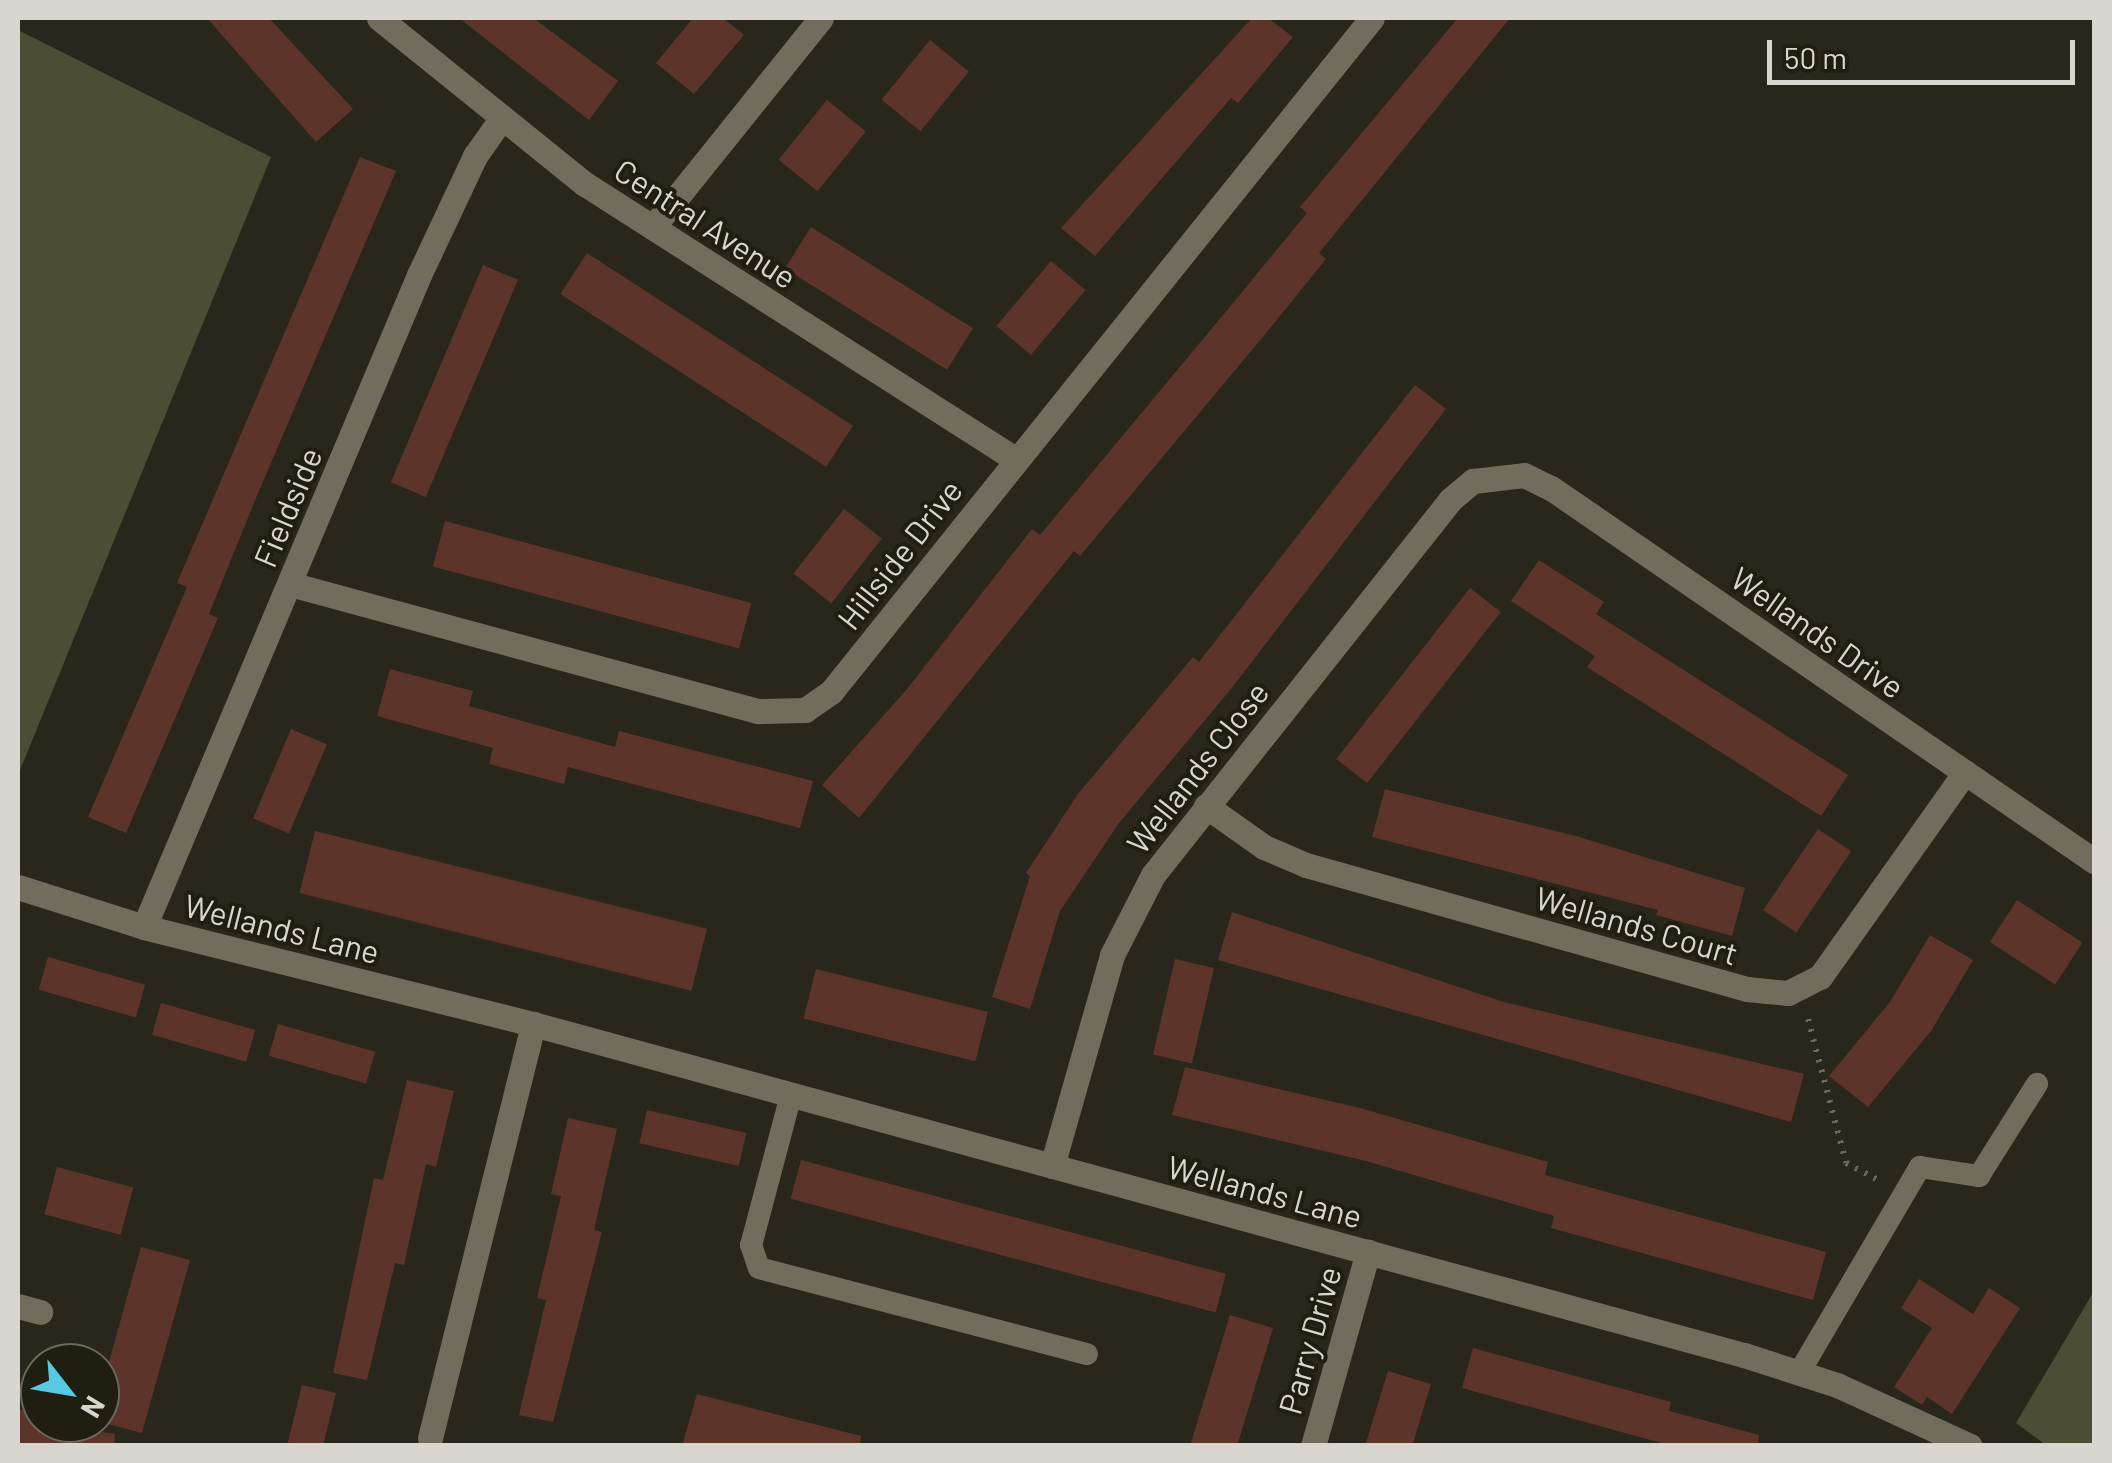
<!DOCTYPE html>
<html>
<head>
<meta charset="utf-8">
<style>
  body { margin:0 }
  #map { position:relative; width:2112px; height:1463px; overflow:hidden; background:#29271b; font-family:Barlow,sans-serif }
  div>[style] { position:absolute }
  .green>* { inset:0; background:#4b4d34 }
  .building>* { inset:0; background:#5d3429; transform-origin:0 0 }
  .path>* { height:6px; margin-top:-3px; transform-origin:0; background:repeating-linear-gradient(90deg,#6a685e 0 2.5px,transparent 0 10.5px) }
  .service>* { height:22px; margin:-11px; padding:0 11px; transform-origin:11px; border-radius:11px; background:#706d5f }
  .minor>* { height:25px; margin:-12.5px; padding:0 12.5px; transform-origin:12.5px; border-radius:12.5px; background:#706d5f }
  span { translate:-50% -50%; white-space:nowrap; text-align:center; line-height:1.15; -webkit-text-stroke:8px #201d11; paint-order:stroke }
  .street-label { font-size:32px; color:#d8d6cf }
  .frame { position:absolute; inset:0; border:20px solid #d8d6cf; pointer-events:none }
  .north { position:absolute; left:20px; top:1343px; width:100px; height:100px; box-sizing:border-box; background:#201d11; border:2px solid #6a675d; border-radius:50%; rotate:121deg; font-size:28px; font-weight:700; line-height:40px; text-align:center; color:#d8d6cf }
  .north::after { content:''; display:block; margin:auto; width:35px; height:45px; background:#57c9e2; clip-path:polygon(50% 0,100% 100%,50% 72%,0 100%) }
  .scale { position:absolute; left:1767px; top:40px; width:308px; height:45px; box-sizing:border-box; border:5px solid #d8d6cf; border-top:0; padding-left:12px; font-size:30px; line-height:35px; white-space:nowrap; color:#d8d6cf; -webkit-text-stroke:8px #201d11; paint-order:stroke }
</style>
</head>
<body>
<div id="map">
  <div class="green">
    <i style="clip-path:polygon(18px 30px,271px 157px,18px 775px)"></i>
    <i style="clip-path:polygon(2094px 1291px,2094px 1445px,2046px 1445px,2016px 1423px)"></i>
  </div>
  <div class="building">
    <i style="clip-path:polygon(207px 18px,269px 18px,353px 109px,316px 142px)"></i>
    <i style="clip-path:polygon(459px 18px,533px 18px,618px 81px,589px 120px)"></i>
    <i style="clip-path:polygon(693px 18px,723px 18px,744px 35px,694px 94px,656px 63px)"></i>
    <i style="clip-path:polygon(1252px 18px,1268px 18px,1293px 37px,1238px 103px,1231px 98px,1095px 256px,1061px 228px)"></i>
    <i style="clip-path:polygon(1458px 18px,1510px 18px,1319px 253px,1326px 259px,1262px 338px,1080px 556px,1074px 551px,859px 818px,822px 785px,907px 689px,1032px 529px,1040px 535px,1238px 297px,1307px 213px,1300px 207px)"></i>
    <i style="left:930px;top:40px;width:50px;height:77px;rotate:39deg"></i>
    <i style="left:827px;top:100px;width:50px;height:77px;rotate:39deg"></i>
    <i style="clip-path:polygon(360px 157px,396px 171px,256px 498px,209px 614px,218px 618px,126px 833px,88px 817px,187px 587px,177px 583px)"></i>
    <i style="left:811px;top:227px;width:191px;height:49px;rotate:32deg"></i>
    <i style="left:587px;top:253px;width:317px;height:49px;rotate:33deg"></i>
    <i style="left:1051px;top:261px;width:45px;height:85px;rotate:40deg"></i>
    <i style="left:483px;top:265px;width:38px;height:236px;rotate:23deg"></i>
    <i style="clip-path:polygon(1415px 385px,1446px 409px,1231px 689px,1119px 823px,1060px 911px,1030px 1009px,992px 997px,1030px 876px,1026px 873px,1078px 794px,1193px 657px,1199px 662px)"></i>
    <i style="left:844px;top:509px;width:48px;height:82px;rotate:38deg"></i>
    <i style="left:445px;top:521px;width:317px;height:47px;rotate:15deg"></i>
    <i style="clip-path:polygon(1539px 560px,1604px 602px,1596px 614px,1848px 775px,1821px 816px,1587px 667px,1595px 656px,1511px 601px)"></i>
    <i style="left:1470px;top:588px;width:39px;height:217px;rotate:38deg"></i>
    <i style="clip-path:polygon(390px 669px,473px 691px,469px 706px,615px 747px,619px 731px,813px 781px,800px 828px,568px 767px,564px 784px,489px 764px,493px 748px,377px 716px)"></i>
    <i style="left:291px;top:729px;width:39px;height:97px;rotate:23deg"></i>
    <i style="clip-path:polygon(1385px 789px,1576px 836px,1745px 888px,1732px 936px,1656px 915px,1658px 910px,1372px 837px)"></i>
    <i style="left:1818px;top:829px;width:40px;height:98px;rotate:34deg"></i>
    <i style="left:315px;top:831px;width:404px;height:64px;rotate:14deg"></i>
    <i style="left:2017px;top:900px;width:78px;height:50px;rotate:33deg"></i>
    <i style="clip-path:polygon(1232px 912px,1504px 1002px,1804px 1074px,1791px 1122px,1218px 960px)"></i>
    <i style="clip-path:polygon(1930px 935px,1973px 960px,1931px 1031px,1868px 1107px,1829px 1076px,1890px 1002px)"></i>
    <i style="left:48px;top:957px;width:101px;height:34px;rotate:16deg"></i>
    <i style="left:1175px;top:959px;width:40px;height:98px;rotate:13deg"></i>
    <i style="left:816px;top:969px;width:177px;height:51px;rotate:14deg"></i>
    <i style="left:161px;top:1003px;width:98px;height:33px;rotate:16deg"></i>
    <i style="left:278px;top:1024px;width:101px;height:33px;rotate:16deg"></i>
    <i style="clip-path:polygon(1185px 1067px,1360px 1108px,1548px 1162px,1545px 1175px,1826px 1252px,1813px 1300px,1551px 1228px,1554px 1216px,1366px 1161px,1172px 1115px)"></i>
    <i style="clip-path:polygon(407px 1080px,454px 1091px,436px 1167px,426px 1164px,404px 1265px,395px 1263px,367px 1380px,333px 1373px,374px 1178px,383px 1180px)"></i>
    <i style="left:647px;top:1110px;width:102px;height:34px;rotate:13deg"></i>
    <i style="clip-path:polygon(568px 1118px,617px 1129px,594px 1230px,602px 1232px,553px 1422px,519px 1415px,546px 1300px,537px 1298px,561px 1196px,551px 1194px)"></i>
    <i style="left:801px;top:1160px;width:440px;height:40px;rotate:15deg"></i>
    <i style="left:57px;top:1167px;width:79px;height:49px;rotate:15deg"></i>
    <i style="clip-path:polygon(141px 1247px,190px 1260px,142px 1433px,100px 1422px,100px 1394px)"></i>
    <i style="clip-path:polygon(1919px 1279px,1973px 1314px,1989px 1288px,2020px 1308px,1952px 1414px,1927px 1397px,1922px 1405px,1894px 1387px,1932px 1328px,1901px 1308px)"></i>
    <i style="left:1230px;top:1315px;width:45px;height:137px;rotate:17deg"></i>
    <i style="clip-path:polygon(1473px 1348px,1671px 1402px,1669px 1411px,1759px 1435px,1758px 1446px,1672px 1446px,1462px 1388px)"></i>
    <i style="clip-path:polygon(1388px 1371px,1431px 1384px,1412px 1446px,1365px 1446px)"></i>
    <i style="clip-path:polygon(302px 1385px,336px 1393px,323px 1446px,287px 1446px)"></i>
    <i style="clip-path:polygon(697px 1394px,861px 1436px,860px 1446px,682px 1446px)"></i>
    <i style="clip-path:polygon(18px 1409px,40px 1415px,40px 1423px,115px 1434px,114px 1446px,18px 1446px)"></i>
  </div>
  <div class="path">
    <i style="left:1808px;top:1019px;width:149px;rotate:75.2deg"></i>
    <i style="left:1846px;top:1163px;width:34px;rotate:28deg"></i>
  </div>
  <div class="service">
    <i style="left:791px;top:1095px;width:155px;rotate:104.9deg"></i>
    <i style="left:751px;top:1245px;width:24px;rotate:71deg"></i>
    <i style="left:759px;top:1268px;width:339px;rotate:14.7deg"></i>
    <i style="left:1799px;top:1373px;width:239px;rotate:-59.6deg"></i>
    <i style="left:1920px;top:1167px;width:60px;rotate:8.7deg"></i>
    <i style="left:1979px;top:1176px;width:109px;rotate:-57.8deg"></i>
  </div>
  <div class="minor">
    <i style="left:379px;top:18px;width:265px;rotate:38.9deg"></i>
    <i style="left:585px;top:184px;width:510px;rotate:32.6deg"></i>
    <i style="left:653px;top:227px;width:268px;rotate:-51.2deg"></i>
    <i style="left:290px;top:584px;width:485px;rotate:15.2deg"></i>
    <i style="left:758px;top:711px;width:47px;rotate:-1.2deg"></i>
    <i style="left:805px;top:710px;width:32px;rotate:-35deg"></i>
    <i style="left:831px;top:692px;width:864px;rotate:-51.25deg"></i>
    <i style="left:1206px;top:806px;width:71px;rotate:35.3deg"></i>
    <i style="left:1264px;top:847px;width:46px;rotate:23.2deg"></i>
    <i style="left:1306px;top:865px;width:458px;rotate:15.7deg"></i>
    <i style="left:1747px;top:989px;width:41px;rotate:5.6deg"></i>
    <i style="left:1788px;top:993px;width:36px;rotate:-27deg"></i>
    <i style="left:1820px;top:977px;width:251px;rotate:-54.7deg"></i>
    <i style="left:18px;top:887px;width:132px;rotate:17.6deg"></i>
    <i style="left:144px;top:927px;width:401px;rotate:14deg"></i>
    <i style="left:533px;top:1024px;width:1255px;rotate:15.29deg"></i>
    <i style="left:1744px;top:1355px;width:98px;rotate:17.9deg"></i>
    <i style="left:1837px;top:1385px;width:146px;rotate:24.6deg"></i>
    <i style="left:144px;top:927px;width:708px;rotate:-67.13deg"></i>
    <i style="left:419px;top:275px;width:132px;rotate:-64.8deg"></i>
    <i style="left:475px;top:156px;width:45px;rotate:-54.9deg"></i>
    <i style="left:1052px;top:1166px;width:219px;rotate:-74.1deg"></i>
    <i style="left:1112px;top:955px;width:90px;rotate:-62.9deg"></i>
    <i style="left:1153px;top:875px;width:478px;rotate:-51.6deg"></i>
    <i style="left:1450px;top:500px;width:30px;rotate:-40deg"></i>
    <i style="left:1473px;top:481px;width:51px;rotate:-6.7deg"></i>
    <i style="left:1524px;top:475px;width:30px;rotate:26deg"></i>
    <i style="left:1551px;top:488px;width:659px;rotate:34.49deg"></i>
    <i style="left:18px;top:1306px;width:23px;rotate:15deg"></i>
    <i style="left:430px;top:1438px;width:427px;rotate:-76deg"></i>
    <i style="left:1313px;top:1446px;width:202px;rotate:-74.2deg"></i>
  </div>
  <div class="street-label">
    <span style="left:706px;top:223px;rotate:33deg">Central Avenue</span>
    <span style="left:287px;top:507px;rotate:-67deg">Fieldside</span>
    <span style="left:899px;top:554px;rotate:-52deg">Hillside Drive</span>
    <span style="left:1818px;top:632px;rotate:35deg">Wellands Drive</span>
    <span style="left:1197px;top:767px;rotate:-52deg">Wellands Close</span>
    <span style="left:1637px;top:925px;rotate:16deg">Wellands Court</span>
    <span style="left:282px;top:928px;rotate:14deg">Wellands Lane</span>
    <span style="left:1265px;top:1191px;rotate:15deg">Wellands Lane</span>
    <span style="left:1309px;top:1340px;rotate:-74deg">Parry Drive</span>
  </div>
  <div class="frame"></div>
  <div class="north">N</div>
  <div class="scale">50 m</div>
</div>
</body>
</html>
